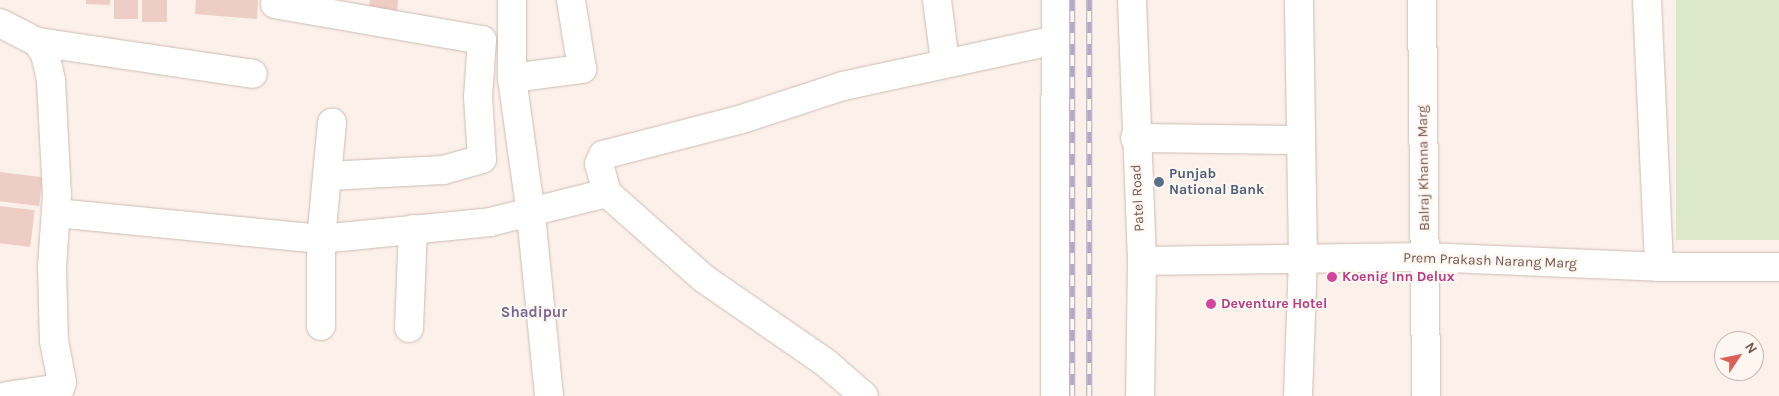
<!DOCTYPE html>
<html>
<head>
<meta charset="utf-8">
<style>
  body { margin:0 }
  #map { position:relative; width:1779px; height:396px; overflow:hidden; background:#fbf1ea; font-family:Karla,sans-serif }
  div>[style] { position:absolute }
  .green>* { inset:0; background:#dbe8c9; transform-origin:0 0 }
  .building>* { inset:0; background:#eecdc4; transform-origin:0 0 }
  .roads { filter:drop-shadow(0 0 1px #cebab3) drop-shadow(0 0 1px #cebab3) }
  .street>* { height:28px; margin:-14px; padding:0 14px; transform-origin:14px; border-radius:14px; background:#fff }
  .secondary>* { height:28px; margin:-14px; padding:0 14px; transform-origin:14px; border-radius:14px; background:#fff }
  .rail>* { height:5.5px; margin-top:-2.75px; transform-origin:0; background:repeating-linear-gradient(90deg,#fef6f0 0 11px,#b3a8c5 0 22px); box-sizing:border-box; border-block:1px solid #b3a8c5 }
  .dots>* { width:14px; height:14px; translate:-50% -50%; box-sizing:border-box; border:2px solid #fef6f0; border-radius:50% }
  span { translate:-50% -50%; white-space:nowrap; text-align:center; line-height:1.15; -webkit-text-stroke:4px #fef6f0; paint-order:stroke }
  .street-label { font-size:14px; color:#74564f }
  .service-label { font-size:14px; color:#4e5e75; font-weight:700 }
  .left { translate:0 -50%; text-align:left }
  .hotel-label { font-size:14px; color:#b23c85; font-weight:700 }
  .neighbourhood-label { font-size:15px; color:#7b678f; font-weight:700 }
  .north { position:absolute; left:1714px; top:331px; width:50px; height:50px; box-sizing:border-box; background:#fef6f0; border:1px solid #c7b6b0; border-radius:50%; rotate:56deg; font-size:14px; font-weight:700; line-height:20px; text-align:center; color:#74564f }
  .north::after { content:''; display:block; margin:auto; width:18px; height:22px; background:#da605a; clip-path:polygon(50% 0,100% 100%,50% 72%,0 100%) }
</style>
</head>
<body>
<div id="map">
  <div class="green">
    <i style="left:1676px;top:0;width:103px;height:240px"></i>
  </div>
  <div class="building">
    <i style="clip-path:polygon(86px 0,110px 0,110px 5px,86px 4px)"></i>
    <i style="left:114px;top:0;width:24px;height:19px"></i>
    <i style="left:142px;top:0;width:25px;height:22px"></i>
    <i style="clip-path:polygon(196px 0,258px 0,257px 19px,195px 14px)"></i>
    <i style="clip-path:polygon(370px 0,398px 0,397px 15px,368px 12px)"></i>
    <i style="left:0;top:172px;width:43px;height:29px;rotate:7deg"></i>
    <i style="left:0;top:206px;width:35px;height:37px;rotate:7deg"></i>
  </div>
  <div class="roads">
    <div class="street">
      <i style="left:512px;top:0;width:78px;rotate:90deg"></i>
      <i style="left:512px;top:78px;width:138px;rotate:82.1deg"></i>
      <i style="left:531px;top:215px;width:182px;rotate:84.3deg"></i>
      <i style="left:937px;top:0;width:63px;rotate:82.6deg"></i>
      <i style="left:1422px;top:0;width:396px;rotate:89.4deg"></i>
      <i style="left:1647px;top:0;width:267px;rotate:87.4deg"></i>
      <i style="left:275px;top:4px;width:210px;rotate:9.9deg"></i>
      <i style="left:482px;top:40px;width:57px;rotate:94deg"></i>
      <i style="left:478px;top:97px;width:62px;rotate:86.3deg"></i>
      <i style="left:482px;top:159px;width:41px;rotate:164.2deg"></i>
      <i style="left:443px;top:170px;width:116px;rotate:177deg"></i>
      <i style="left:0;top:23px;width:42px;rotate:27.2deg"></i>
      <i style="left:37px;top:42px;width:14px;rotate:56deg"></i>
      <i style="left:45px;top:54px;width:28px;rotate:77deg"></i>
      <i style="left:51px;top:81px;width:113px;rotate:87deg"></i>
      <i style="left:57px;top:194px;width:73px;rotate:93.9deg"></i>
      <i style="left:52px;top:267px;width:74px;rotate:88.5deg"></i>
      <i style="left:54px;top:341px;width:42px;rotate:79deg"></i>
      <i style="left:62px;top:382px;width:6px;rotate:108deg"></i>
      <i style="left:60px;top:388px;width:54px;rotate:171.4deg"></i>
      <i style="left:37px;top:42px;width:218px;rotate:8.4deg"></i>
      <i style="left:512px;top:78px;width:71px;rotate:-7.3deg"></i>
      <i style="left:582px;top:69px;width:70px;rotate:-99.1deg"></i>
      <i style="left:1135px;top:138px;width:163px;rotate:0.7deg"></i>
      <i style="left:607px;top:193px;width:128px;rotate:41.5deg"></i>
      <i style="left:703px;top:278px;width:150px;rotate:34.6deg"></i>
      <i style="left:826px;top:363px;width:50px;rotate:41deg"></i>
      <i style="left:56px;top:213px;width:266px;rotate:5.6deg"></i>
      <i style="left:321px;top:239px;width:170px;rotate:-5.7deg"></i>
      <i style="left:490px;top:222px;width:121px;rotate:-13.9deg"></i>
      <i style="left:607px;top:193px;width:30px;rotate:-105deg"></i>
      <i style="left:599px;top:164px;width:10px;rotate:-66deg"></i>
      <i style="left:603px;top:155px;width:144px;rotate:-14.5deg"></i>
      <i style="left:742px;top:119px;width:106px;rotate:-18.1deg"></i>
      <i style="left:843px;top:86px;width:218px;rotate:-12.2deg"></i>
      <i style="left:1142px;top:261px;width:283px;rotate:-0.8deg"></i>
      <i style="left:1425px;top:257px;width:234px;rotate:2.4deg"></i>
      <i style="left:1659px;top:267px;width:120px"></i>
      <i style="left:321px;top:326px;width:87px;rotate:-90deg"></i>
      <i style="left:321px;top:239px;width:117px;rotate:-84.6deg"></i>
      <i style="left:409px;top:328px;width:99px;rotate:-87.7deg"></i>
      <i style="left:1298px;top:396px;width:137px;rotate:-87.9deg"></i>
      <i style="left:1303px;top:259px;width:259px;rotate:-90.9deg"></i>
    </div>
    <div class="secondary">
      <i style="left:1132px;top:0;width:261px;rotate:87.8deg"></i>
      <i style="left:1142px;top:261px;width:135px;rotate:90.8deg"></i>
      <i style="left:1055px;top:396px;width:396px;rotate:-89.9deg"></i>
    </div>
  </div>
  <div class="rail">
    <i style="left:1072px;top:396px;width:396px;rotate:-90deg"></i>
    <i style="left:1089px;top:396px;width:396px;rotate:-90deg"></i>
  </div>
  <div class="dots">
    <i style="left:1159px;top:182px;background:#5c6f8a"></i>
    <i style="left:1332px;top:277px;background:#d1479c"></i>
    <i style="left:1211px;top:304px;background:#d1479c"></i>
  </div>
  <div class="street-label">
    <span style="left:1424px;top:168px;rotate:-91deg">Balraj Khanna Marg</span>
    <span style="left:1138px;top:198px;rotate:-93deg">Patel Road</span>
    <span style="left:1490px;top:261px;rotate:2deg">Prem Prakash Narang Marg</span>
  </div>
  <div class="service-label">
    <span class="left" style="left:1169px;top:182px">Punjab<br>National Bank</span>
  </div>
  <div class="hotel-label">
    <span class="left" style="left:1342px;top:277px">Koenig Inn Delux</span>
    <span class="left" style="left:1221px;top:304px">Deventure Hotel</span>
  </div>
  <div class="neighbourhood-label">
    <span style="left:534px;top:313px">Shadipur</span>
  </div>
  <div class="north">N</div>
</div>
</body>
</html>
